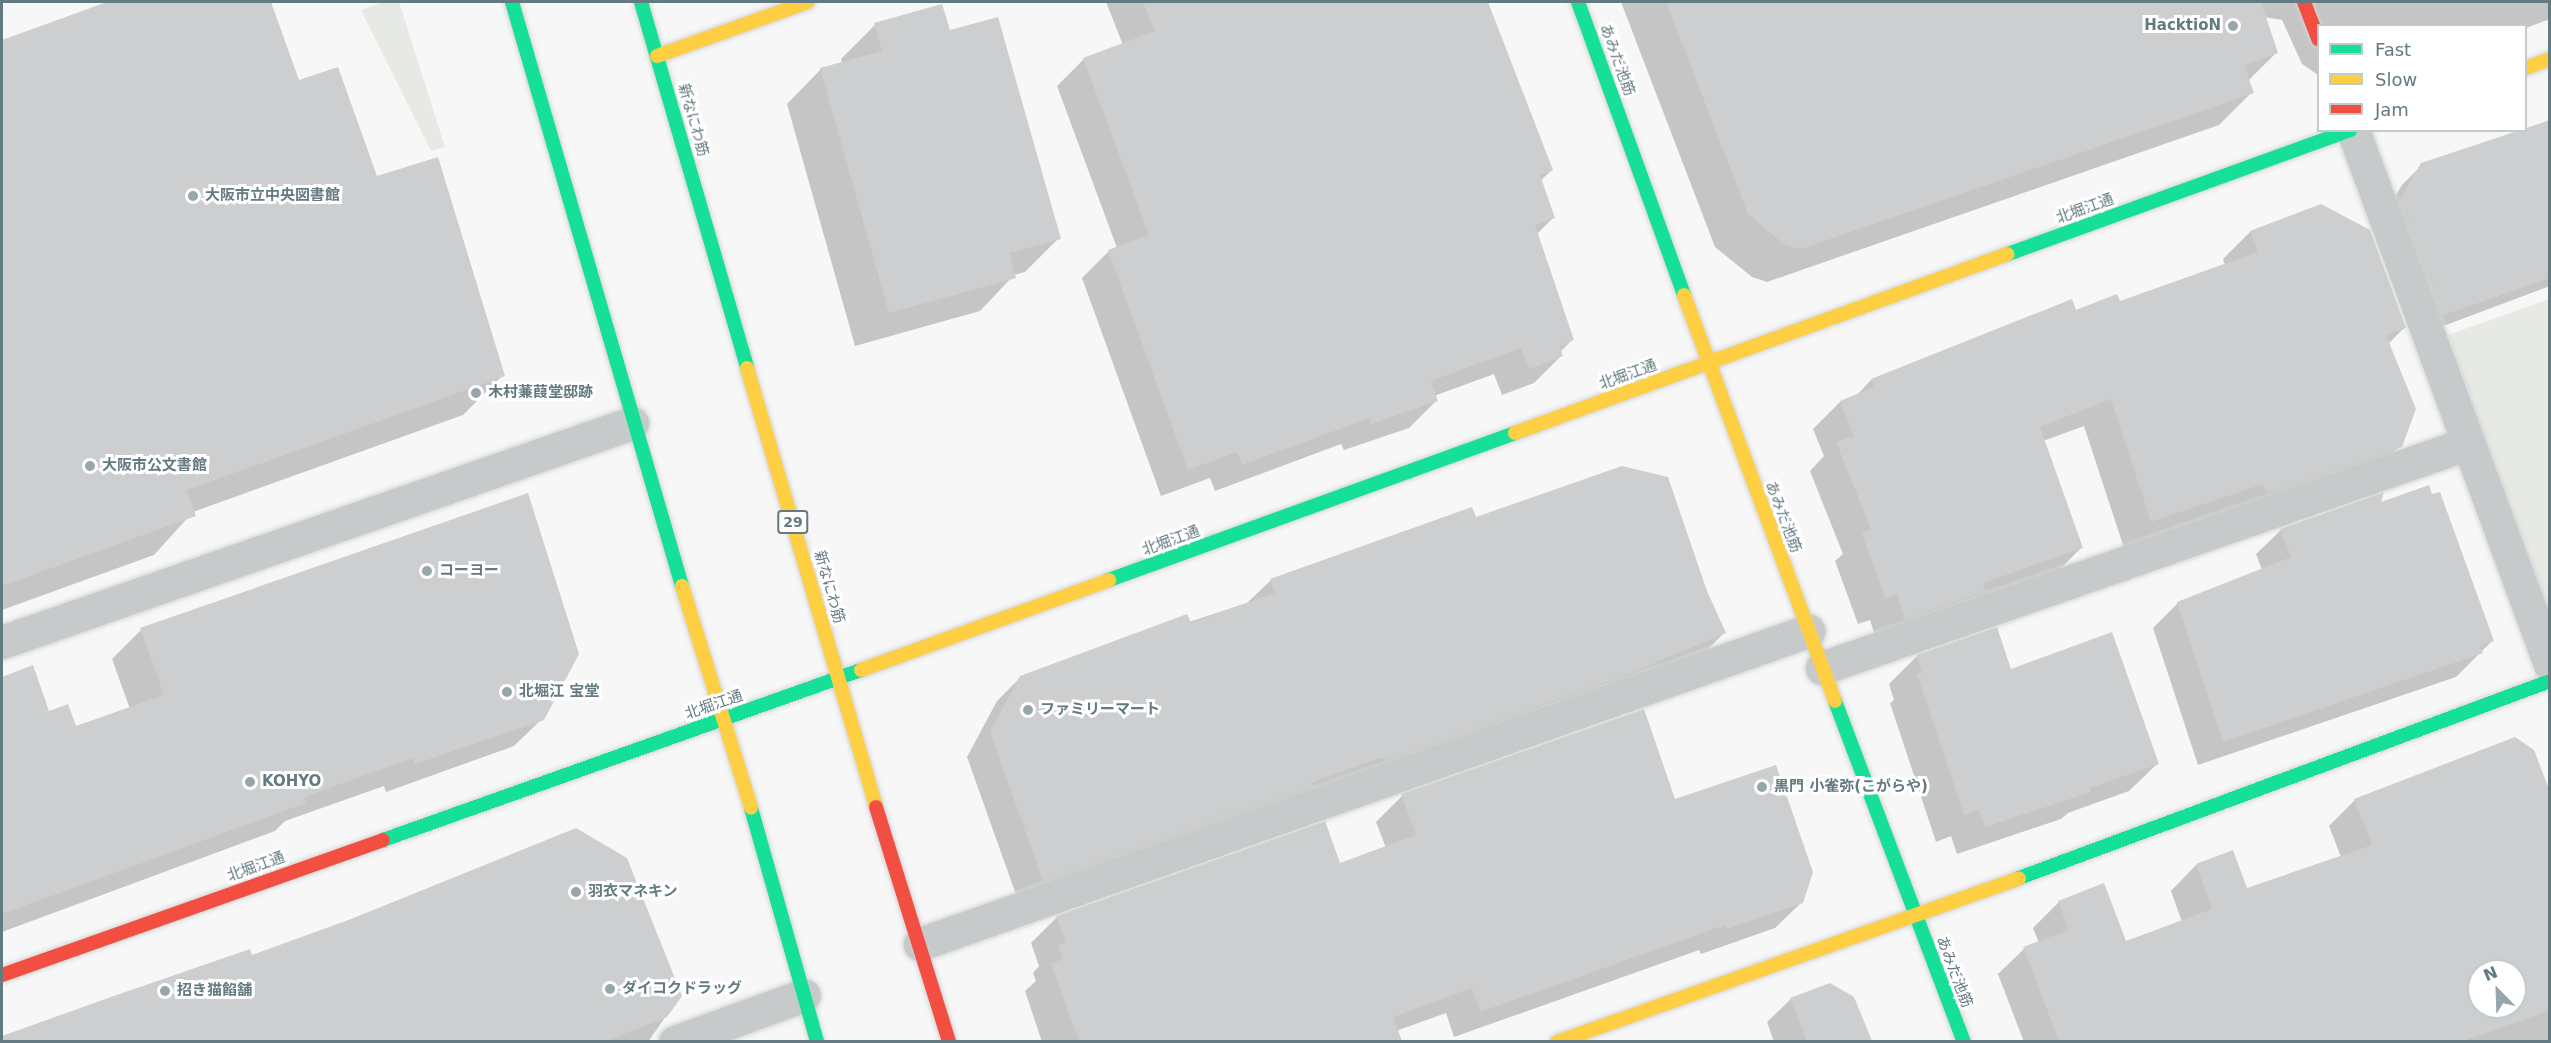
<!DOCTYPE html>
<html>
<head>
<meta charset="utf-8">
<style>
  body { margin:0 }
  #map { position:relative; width:2551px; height:1043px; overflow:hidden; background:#f7f7f7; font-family:"DejaVu Sans","Noto Sans JP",sans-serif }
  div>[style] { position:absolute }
  .green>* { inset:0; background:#e7e9e4 }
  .shadow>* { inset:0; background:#0003 }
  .building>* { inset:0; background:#cccecf }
  .roads { filter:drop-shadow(0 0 2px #d3d4d5) drop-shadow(0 0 2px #d3d4d5) }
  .street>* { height:33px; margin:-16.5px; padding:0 16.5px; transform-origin:16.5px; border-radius:16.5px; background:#c7cacb }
  .fast>* { height:14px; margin:-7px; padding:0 7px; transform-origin:7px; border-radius:7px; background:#16e098 }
  .slow>* { height:14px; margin:-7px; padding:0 7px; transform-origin:7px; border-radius:7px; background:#ffcf43 }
  .jam>* { height:14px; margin:-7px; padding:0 7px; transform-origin:7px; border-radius:7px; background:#f24e42 }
  .dots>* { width:16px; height:16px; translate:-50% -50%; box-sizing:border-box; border:3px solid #fff; border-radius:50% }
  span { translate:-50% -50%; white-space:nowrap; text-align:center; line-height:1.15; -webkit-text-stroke:6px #fff; paint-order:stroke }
  .shield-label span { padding:2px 4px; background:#fff; border:2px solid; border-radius:4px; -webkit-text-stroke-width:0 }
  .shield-label { font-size:14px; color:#637a81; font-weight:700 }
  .poi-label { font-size:15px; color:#637a81; font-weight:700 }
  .right { translate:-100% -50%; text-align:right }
  .left { translate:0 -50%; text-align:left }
  .street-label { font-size:15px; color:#637a81 }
  .frame { position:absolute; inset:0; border:3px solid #637a81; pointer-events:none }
  .legend { position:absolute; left:2317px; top:24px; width:210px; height:108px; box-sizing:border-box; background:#fff; border:2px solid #c1cacd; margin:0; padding:8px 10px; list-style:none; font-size:18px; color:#637a81 }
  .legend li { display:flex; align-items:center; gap:12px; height:30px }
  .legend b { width:30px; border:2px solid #c1cacd }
  .north { position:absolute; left:2467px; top:959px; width:60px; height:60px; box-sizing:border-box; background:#fff; border:2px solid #c1cacd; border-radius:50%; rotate:337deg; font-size:16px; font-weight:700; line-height:24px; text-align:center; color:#637a81 }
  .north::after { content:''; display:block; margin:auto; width:21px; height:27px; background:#97a6aa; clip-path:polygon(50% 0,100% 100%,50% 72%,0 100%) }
</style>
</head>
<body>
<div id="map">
  <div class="green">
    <i style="clip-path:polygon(384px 2px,399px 2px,445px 147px,431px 151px,361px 10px)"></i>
    <i style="clip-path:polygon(2549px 299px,2549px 620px,2448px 335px)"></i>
  </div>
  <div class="shadow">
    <i style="clip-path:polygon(112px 2px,270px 2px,299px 82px,503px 375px,463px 415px,193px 512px,154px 555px,2px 610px,2px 41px)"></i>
    <i style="clip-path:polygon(1106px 2px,1484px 2px,1552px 170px,1541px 180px,1553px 218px,1536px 235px,1572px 340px,1560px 352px,1561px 356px,1534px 383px,1502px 395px,1494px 374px,1434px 396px,1436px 401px,1409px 428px,1344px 450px,1341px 444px,1215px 491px,1210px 478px,1161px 496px,1082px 278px,1109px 251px,1117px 248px,1057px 86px,1084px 59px,1123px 45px)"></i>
    <i style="clip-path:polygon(1621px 2px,2550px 2px,2550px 19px,2526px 28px,2318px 26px,2318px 75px,2302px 64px,2282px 20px,2264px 17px,2276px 53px,2248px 81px,2252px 92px,2219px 125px,1767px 282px,1752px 277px,1715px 247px)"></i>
    <i style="clip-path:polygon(875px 25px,949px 32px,1059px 238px,1025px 272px,1014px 275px,980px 311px,855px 346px,787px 104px,821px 69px,842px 63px,841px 59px)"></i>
    <i style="clip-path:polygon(2550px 121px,2550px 286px,2422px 334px,2380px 221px,2402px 185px,2422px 165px)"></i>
    <i style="clip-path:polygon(2320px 206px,2404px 328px,2388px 344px,2400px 446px,2373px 473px,2124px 548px,2084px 426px,2043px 441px,2081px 548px,2054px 575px,1878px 645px,1870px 620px,1858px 624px,1835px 561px,1843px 554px,1810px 471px,1824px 456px,1813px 429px,1840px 402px,1856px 396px,1871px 380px,2075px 312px,2119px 303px,2225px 265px,2223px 259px,2250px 232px)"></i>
    <i style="clip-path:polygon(2378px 505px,2492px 641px,2456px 677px,2198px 765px,2153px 628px,2178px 603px,2262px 570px,2256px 554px,2281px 530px)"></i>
    <i style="clip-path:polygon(1475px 519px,1706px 592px,1724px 633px,1701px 656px,1019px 903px,967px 757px,997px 701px,1021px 677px,1247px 603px,1271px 580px)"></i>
    <i style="clip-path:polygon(141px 630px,544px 717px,514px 746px,386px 792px,384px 786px,285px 821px,275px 831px,2px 932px,2px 678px,32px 667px,49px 713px,75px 728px,130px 709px,112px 659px)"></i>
    <i style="clip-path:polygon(1917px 656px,2010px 671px,2157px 764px,2129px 791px,2068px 813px,2061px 819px,1957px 854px,1951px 836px,1936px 842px,1890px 703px,1894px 700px,1889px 684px)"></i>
    <i style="clip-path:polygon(evenodd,2550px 794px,2550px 1042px,2024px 1042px,1998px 974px,2024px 949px,2039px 943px,2033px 928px,2059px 902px,2125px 943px,2182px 922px,2171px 891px,2196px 865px,2246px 890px,2341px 857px,2329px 826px,2355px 800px,2550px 794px,2479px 971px,2515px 971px,2515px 1007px,2479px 1007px,2479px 971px)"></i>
    <i style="clip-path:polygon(1402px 796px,1674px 801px,1802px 902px,1775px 928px,1701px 954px,1699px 950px,1454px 1037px,1446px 1013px,1396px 1031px,1397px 1042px,1042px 1042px,1025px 991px,1036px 981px,1033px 973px,1039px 966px,1031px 943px,1057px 917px,1339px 865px,1386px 848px,1376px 822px)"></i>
    <i style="clip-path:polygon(251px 957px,680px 996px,648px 1042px,34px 1042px,57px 1018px)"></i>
    <i style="clip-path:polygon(1852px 998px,1870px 1042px,1774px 1042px,1767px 1022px,1791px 999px)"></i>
  </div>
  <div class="building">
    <i style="clip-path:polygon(107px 2px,271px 2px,299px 80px,338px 67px,377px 176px,438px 157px,505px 376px,187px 490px,196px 516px,2px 586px,2px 40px)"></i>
    <i style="clip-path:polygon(1143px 2px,1488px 2px,1553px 170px,1540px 175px,1555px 218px,1535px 225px,1574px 340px,1560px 346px,1563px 356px,1529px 369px,1521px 348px,1431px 381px,1438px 401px,1371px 424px,1369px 418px,1242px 465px,1237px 452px,1188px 470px,1108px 250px,1149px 235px,1083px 58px,1155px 31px)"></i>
    <i style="clip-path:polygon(1666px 2px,2261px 2px,2278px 53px,2244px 65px,2254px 93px,1801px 249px,1785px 245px,1748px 214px)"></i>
    <i style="clip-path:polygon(942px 4px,950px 30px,998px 17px,1061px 239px,1009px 253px,1016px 278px,889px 313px,820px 68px,882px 51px,874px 23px)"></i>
    <i style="clip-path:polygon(2550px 120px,2550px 278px,2441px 316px,2399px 201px,2421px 163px)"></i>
    <i style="clip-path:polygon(2321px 204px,2370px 230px,2406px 328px,2386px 335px,2416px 409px,2402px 447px,2267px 493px,2263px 484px,2151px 522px,2111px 399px,2040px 427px,2083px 548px,1983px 583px,1985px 591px,1905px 619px,1897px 594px,1885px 598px,1862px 533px,1871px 529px,1836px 442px,1854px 436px,1840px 401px,1874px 387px,1871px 379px,2072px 299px,2076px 310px,2117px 294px,2120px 301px,2258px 252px,2250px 231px)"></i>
    <i style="clip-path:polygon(1622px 466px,1668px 477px,1707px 591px,1726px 633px,1631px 673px,1388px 759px,1380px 758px,1311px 783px,1312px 786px,1043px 881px,990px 732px,1020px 676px,1187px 614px,1191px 623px,1275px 593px,1270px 579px,1472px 507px,1476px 517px)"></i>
    <i style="clip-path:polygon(2429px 485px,2432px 494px,2440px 492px,2494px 641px,2480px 646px,2483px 653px,2223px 742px,2177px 602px,2291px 557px,2280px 529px,2384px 492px,2381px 502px)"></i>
    <i style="clip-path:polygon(528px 493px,579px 654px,544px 720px,415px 764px,413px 758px,304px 797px,306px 803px,2px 914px,2px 677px,33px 665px,49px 711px,68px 704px,76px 726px,164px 695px,140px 628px)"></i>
    <i style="clip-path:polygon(1997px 627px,2011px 669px,2112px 632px,2159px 764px,2090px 788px,2091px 792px,1985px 827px,1979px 810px,1964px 815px,1917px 674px,1922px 673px,1916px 655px)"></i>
    <i style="clip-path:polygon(1644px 709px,1675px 799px,1776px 765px,1813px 872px,1803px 903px,1727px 929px,1725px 925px,1480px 1012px,1472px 988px,1393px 1017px,1402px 1041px,1079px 1041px,1051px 964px,1063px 959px,1058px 945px,1066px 943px,1056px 916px,1325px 821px,1340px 863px,1416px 835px,1401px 794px)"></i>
    <i style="clip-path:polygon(evenodd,2515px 737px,2534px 750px,2550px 792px,2550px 1010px,2464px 1041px,2059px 1041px,2023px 947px,2069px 930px,2058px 901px,2104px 883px,2126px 941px,2212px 909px,2196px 864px,2233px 850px,2247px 888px,2372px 845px,2354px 799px,2515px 737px,2479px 971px,2515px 971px,2515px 1007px,2479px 1007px,2479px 971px)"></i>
    <i style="clip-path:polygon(576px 828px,627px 858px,682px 996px,667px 1017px,606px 1041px,3px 1041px,2px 1036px,111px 997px,250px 949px,252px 955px,351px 919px)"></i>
    <i style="clip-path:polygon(1830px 983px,1854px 997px,1872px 1041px,1807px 1041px,1790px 998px)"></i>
  </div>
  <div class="roads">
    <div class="street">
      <i style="left:2353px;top:130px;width:569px;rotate:69.75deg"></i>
      <i style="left:2px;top:642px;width:667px;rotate:-19.17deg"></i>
      <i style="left:1822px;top:668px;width:682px;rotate:-19.18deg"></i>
      <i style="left:920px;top:944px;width:942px;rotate:-19.42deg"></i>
      <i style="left:675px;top:1042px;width:137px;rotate:-20deg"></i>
    </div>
    <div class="fast">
      <i style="left:512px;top:2px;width:608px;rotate:73.77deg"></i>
      <i style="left:641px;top:2px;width:381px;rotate:73.8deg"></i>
      <i style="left:1578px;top:2px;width:312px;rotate:70.1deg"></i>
      <i style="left:2008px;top:254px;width:364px;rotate:-19.9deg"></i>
      <i style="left:1109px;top:580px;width:432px;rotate:-19.9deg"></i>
      <i style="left:1835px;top:701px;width:365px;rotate:69.3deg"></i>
      <i style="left:751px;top:808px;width:243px;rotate:74.2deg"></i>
      <i style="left:383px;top:840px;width:507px;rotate:-19.58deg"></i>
      <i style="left:2019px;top:878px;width:566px;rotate:-20.35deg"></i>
    </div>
    <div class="slow">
      <i style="left:657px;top:56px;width:160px;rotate:-19.7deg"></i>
      <i style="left:2526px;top:68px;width:26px;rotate:-21deg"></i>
      <i style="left:1684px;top:295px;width:433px;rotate:69.6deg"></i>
      <i style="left:747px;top:368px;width:458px;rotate:73.6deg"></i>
      <i style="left:1515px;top:433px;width:524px;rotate:-19.96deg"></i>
      <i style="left:682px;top:586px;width:232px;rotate:72.7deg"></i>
      <i style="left:861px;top:670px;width:264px;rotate:-19.9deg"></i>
      <i style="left:1557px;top:1042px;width:490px;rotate:-19.5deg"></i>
    </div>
    <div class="jam">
      <i style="left:2304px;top:2px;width:40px;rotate:69deg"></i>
      <i style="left:876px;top:807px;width:246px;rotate:72.7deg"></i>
      <i style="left:2px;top:975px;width:404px;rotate:-19.5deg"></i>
    </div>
  </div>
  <div class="dots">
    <i style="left:2233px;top:26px;background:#97a6aa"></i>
    <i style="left:193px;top:196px;background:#97a6aa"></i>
    <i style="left:476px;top:393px;background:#97a6aa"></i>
    <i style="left:90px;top:466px;background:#97a6aa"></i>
    <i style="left:427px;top:571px;background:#97a6aa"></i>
    <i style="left:507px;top:692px;background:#97a6aa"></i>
    <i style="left:1028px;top:710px;background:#97a6aa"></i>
    <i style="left:250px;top:782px;background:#97a6aa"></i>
    <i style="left:1762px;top:787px;background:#97a6aa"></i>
    <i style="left:576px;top:892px;background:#97a6aa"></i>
    <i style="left:610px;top:989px;background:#97a6aa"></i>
    <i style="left:165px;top:991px;background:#97a6aa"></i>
  </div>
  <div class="shield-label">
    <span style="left:793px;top:522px">29</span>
  </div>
  <div class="poi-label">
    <span class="right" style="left:2221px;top:26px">HacktioN</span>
    <span class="left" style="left:205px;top:196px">大阪市立中央図書館</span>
    <span class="left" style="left:488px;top:393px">木村蒹葭堂邸跡</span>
    <span class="left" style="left:102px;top:466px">大阪市公文書館</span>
    <span class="left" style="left:439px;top:571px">コーヨー</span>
    <span class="left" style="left:519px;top:692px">北堀江 宝堂</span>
    <span class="left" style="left:1040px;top:710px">ファミリーマート</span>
    <span class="left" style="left:262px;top:782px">KOHYO</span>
    <span class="left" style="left:1774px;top:787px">黒門 小雀弥(こがらや)</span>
    <span class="left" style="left:588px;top:892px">羽衣マネキン</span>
    <span class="left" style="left:622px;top:989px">ダイコクドラッグ</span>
    <span class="left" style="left:177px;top:991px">招き猫餡舗</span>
  </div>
  <div class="street-label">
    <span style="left:1617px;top:60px;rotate:70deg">あみだ池筋</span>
    <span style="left:693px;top:120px;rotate:74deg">新なにわ筋</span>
    <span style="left:2085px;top:209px;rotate:-20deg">北堀江通</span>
    <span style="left:1628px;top:375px;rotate:-20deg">北堀江通</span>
    <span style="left:1783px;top:517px;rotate:69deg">あみだ池筋</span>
    <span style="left:1171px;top:541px;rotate:-20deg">北堀江通</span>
    <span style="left:829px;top:587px;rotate:74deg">新なにわ筋</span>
    <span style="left:714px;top:705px;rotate:-19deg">北堀江通</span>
    <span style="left:256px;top:867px;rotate:-20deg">北堀江通</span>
    <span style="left:1954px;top:972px;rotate:69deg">あみだ池筋</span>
  </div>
  <div class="frame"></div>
  <ul class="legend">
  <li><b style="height:8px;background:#16e098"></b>Fast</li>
  <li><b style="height:8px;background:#ffcf43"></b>Slow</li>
  <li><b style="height:8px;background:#f24e42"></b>Jam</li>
  </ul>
  <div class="north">N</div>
</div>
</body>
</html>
